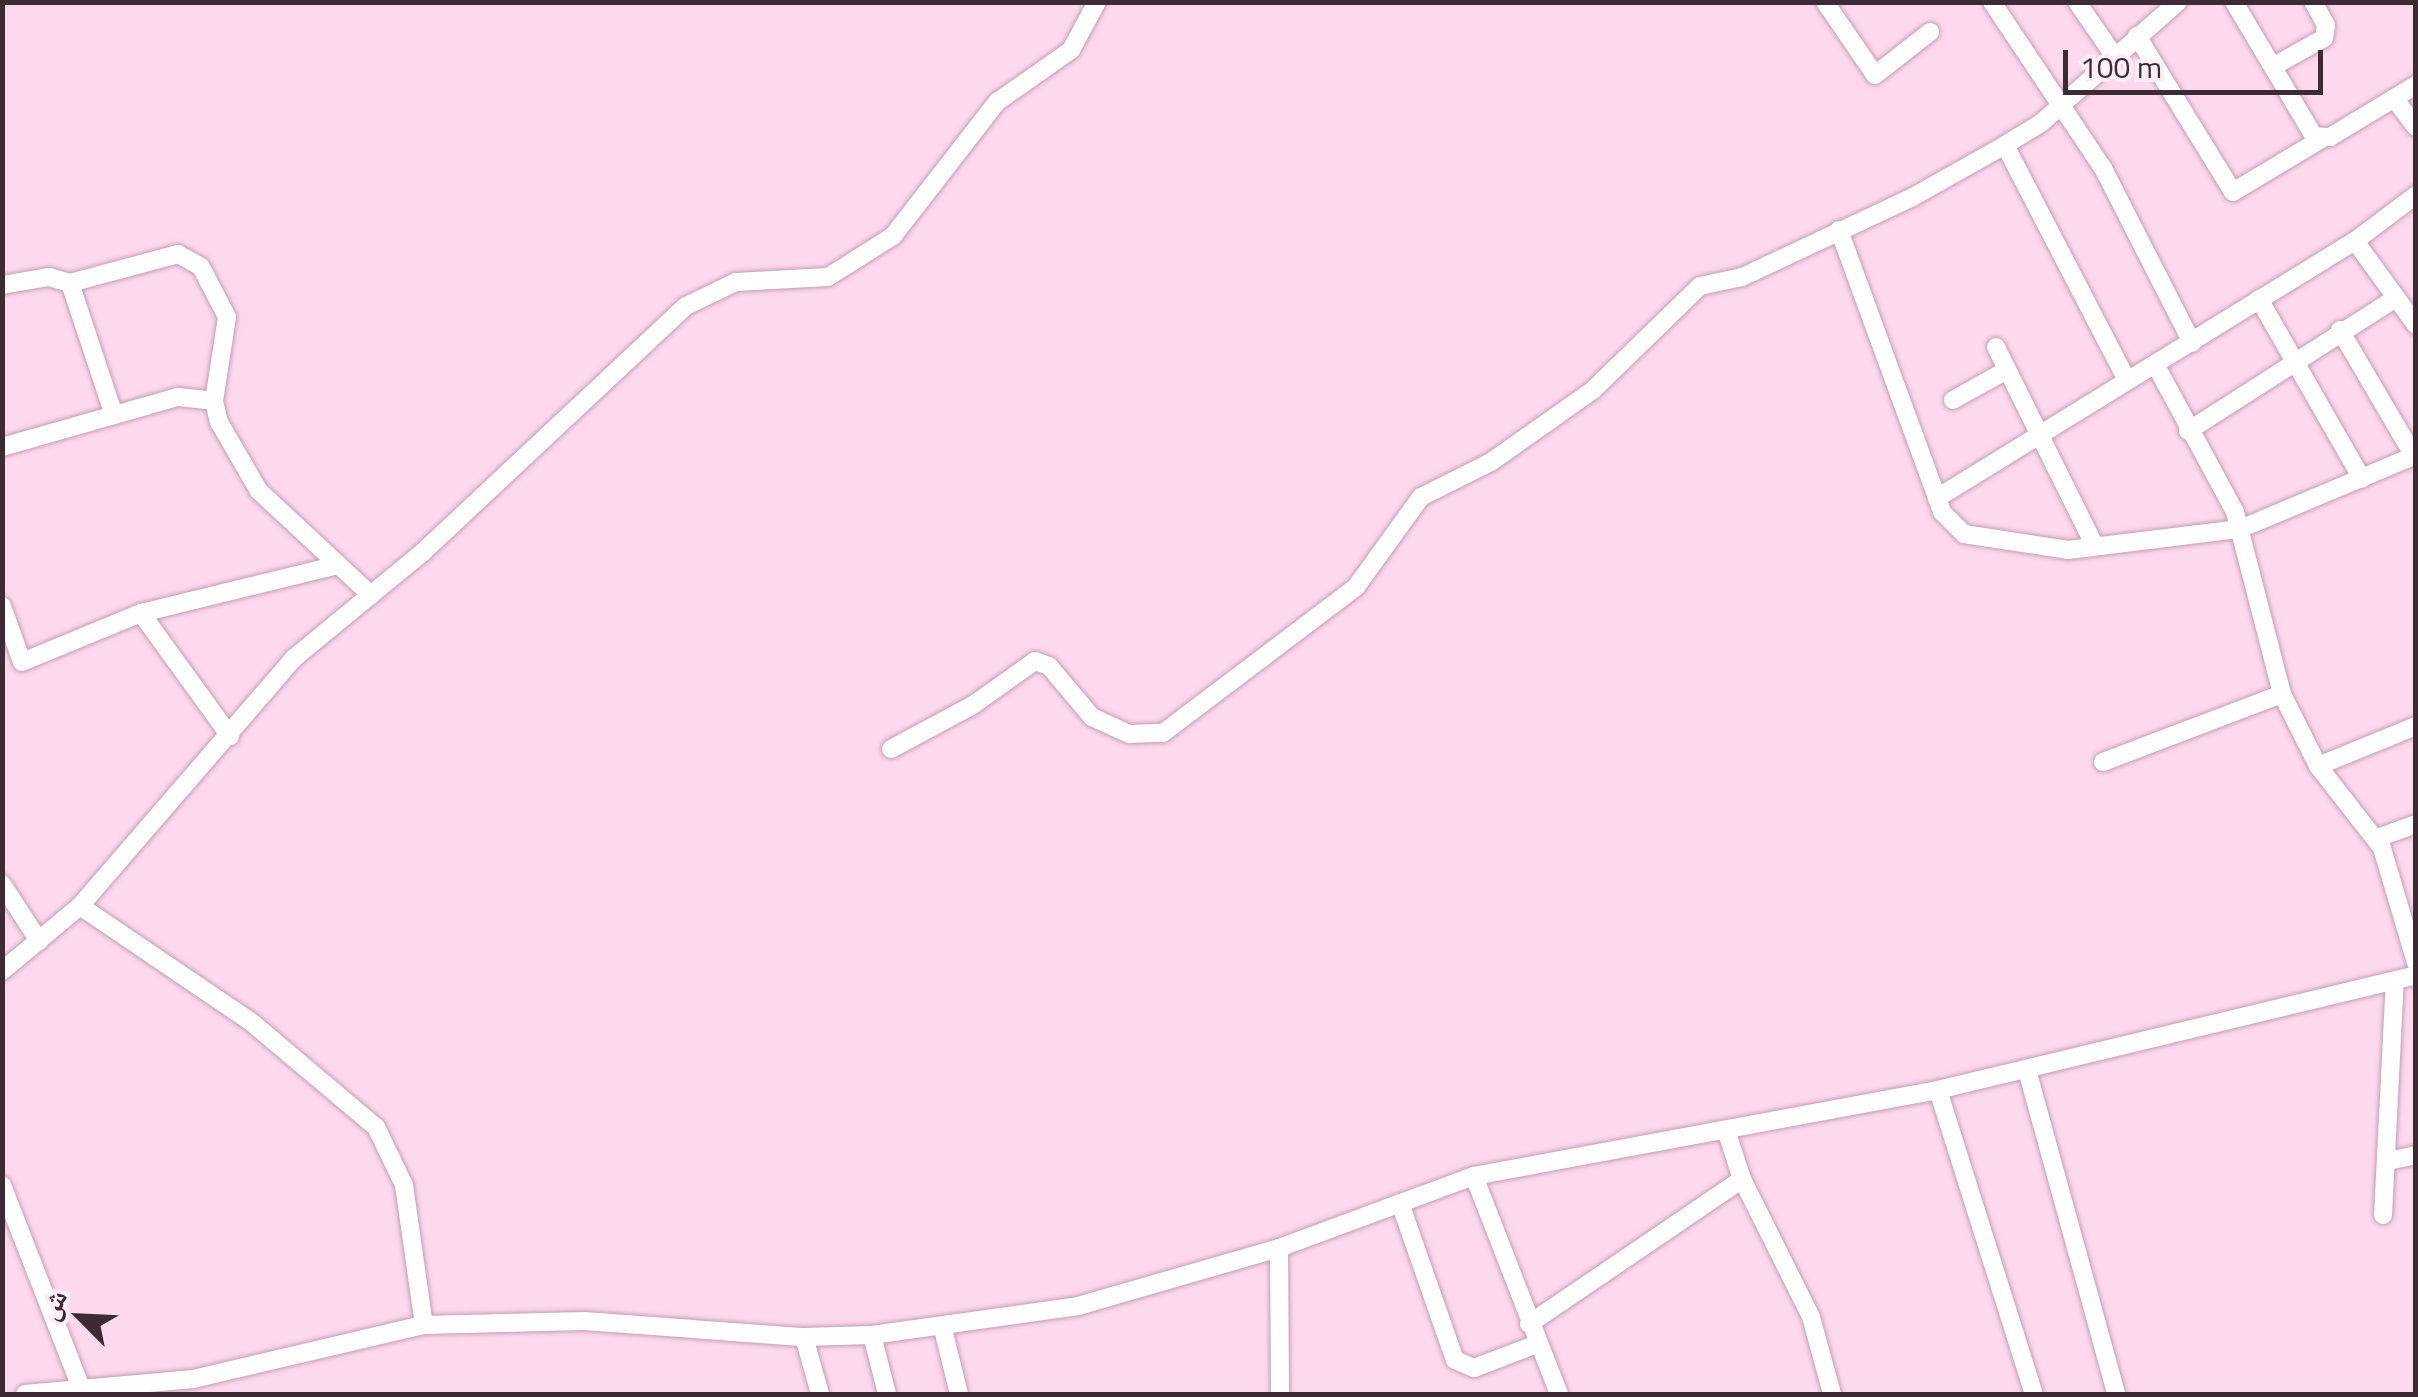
<!DOCTYPE html>
<html>
<head>
<meta charset="utf-8">
<style>
  body { margin:0 }
  #map { position:relative; width:2418px; height:1397px; overflow:hidden; background:#fdd9ed; font-family:"Titillium Web","Noto Naskh Arabic",sans-serif }
  div>[style] { position:absolute }
  .roads { filter:drop-shadow(0 0 2px #c69cb5) drop-shadow(0 0 2px #c69cb5) }
  .street>* { height:18px; margin:-9px; padding:0 9px; transform-origin:9px; border-radius:9px; background:#fff }
  span { translate:-50% -50%; white-space:nowrap; text-align:center; line-height:1.15; -webkit-text-stroke:8px #feecf6; paint-order:stroke }
  .frame { position:absolute; inset:0; border:5px solid #3c2b35; pointer-events:none }
  .north { position:absolute; left:30px; top:1267px; width:100px; height:100px; -webkit-text-stroke:8px #feecf6; paint-order:stroke; rotate:294deg; font-size:28px; font-weight:700; line-height:40px; text-align:center; color:#3c2b35 }
  .north::after { content:''; display:block; margin:auto; width:35px; height:45px; background:#3c2b35; clip-path:polygon(50% 0,100% 100%,50% 72%,0 100%) }
  .scale { position:absolute; left:2063px; top:50px; width:260px; height:45px; box-sizing:border-box; border:5px solid #3c2b35; border-top:0; padding-left:12px; font-size:30px; line-height:35px; white-space:nowrap; color:#3c2b35; -webkit-text-stroke:8px #feecf6; paint-order:stroke }
</style>
</head>
<body>
<div id="map">
  <div class="roads">
    <div class="street">
      <i style="left:1825px;top:2px;width:88px;rotate:55.6deg"></i>
      <i style="left:1875px;top:75px;width:70px;rotate:-38deg"></i>
      <i style="left:1992px;top:2px;width:202px;rotate:56.3deg"></i>
      <i style="left:2104px;top:170px;width:194px;rotate:63deg"></i>
      <i style="left:2077px;top:2px;width:63px;rotate:55.3deg"></i>
      <i style="left:2234px;top:2px;width:156px;rotate:59.2deg"></i>
      <i style="left:2314px;top:136px;width:16px;rotate:4deg"></i>
      <i style="left:2330px;top:137px;width:100px;rotate:-31.2deg"></i>
      <i style="left:2137px;top:36px;width:183px;rotate:58.4deg"></i>
      <i style="left:2233px;top:192px;width:105px;rotate:-31deg"></i>
      <i style="left:2274px;top:66px;width:57px;rotate:-29.2deg"></i>
      <i style="left:2324px;top:38px;width:13px;rotate:-81deg"></i>
      <i style="left:2326px;top:25px;width:26px;rotate:-119deg"></i>
      <i style="left:2394px;top:98px;width:36px;rotate:53deg"></i>
      <i style="left:2005px;top:145px;width:263px;rotate:62.6deg"></i>
      <i style="left:1839px;top:230px;width:300px;rotate:69.9deg"></i>
      <i style="left:1942px;top:512px;width:31px;rotate:45deg"></i>
      <i style="left:1964px;top:534px;width:105px;rotate:8.7deg"></i>
      <i style="left:2068px;top:550px;width:173px;rotate:-7deg"></i>
      <i style="left:2240px;top:529px;width:191px;rotate:-22.8deg"></i>
      <i style="left:2355px;top:241px;width:104px;rotate:54deg"></i>
      <i style="left:70px;top:283px;width:112px;rotate:-15deg"></i>
      <i style="left:178px;top:254px;width:26px;rotate:29deg"></i>
      <i style="left:201px;top:267px;width:56px;rotate:62.5deg"></i>
      <i style="left:227px;top:317px;width:85px;rotate:98.8deg"></i>
      <i style="left:214px;top:401px;width:22px;rotate:77deg"></i>
      <i style="left:219px;top:422px;width:80px;rotate:59.9deg"></i>
      <i style="left:259px;top:491px;width:153px;rotate:42.9deg"></i>
      <i style="left:2px;top:285px;width:48px;rotate:-9.7deg"></i>
      <i style="left:49px;top:277px;width:22px;rotate:16deg"></i>
      <i style="left:70px;top:283px;width:139px;rotate:71.6deg"></i>
      <i style="left:2259px;top:299px;width:207px;rotate:60.2deg"></i>
      <i style="left:2340px;top:330px;width:146px;rotate:59.6deg"></i>
      <i style="left:1996px;top:347px;width:222px;rotate:63.6deg"></i>
      <i style="left:2155px;top:364px;width:168px;rotate:61.6deg"></i>
      <i style="left:2235px;top:512px;width:188px;rotate:75.5deg"></i>
      <i style="left:2282px;top:694px;width:80px;rotate:63.4deg"></i>
      <i style="left:2318px;top:766px;width:104px;rotate:52deg"></i>
      <i style="left:2382px;top:848px;width:120px;rotate:73.5deg"></i>
      <i style="left:1953px;top:400px;width:62px;rotate:-29.1deg"></i>
      <i style="left:2188px;top:431px;width:247px;rotate:-32.6deg"></i>
      <i style="left:2px;top:447px;width:183px;rotate:-15.9deg"></i>
      <i style="left:178px;top:397px;width:36px;rotate:6deg"></i>
      <i style="left:1937px;top:498px;width:491px;rotate:-31.6deg"></i>
      <i style="left:2355px;top:241px;width:76px;rotate:-37deg"></i>
      <i style="left:2px;top:606px;width:59px;rotate:70.3deg"></i>
      <i style="left:22px;top:662px;width:129px;rotate:-22.4deg"></i>
      <i style="left:141px;top:613px;width:203px;rotate:-13.7deg"></i>
      <i style="left:141px;top:613px;width:152px;rotate:54.1deg"></i>
      <i style="left:891px;top:749px;width:93px;rotate:-28.2deg"></i>
      <i style="left:973px;top:705px;width:76px;rotate:-35.4deg"></i>
      <i style="left:1035px;top:661px;width:15px;rotate:20deg"></i>
      <i style="left:1049px;top:666px;width:67px;rotate:49.9deg"></i>
      <i style="left:1092px;top:717px;width:41px;rotate:24.7deg"></i>
      <i style="left:1129px;top:734px;width:34px;rotate:-2deg"></i>
      <i style="left:1163px;top:733px;width:242px;rotate:-37.1deg"></i>
      <i style="left:1356px;top:587px;width:111px;rotate:-54.2deg"></i>
      <i style="left:1421px;top:497px;width:78px;rotate:-26.6deg"></i>
      <i style="left:1491px;top:462px;width:125px;rotate:-35.2deg"></i>
      <i style="left:1593px;top:390px;width:149px;rotate:-44.2deg"></i>
      <i style="left:1700px;top:286px;width:43px;rotate:-12.1deg"></i>
      <i style="left:1742px;top:277px;width:187px;rotate:-25.1deg"></i>
      <i style="left:1911px;top:198px;width:108px;rotate:-29.4deg"></i>
      <i style="left:2005px;top:145px;width:42px;rotate:-31.4deg"></i>
      <i style="left:2041px;top:123px;width:183px;rotate:-41.5deg"></i>
      <i style="left:2103px;top:762px;width:191px;rotate:-20.8deg"></i>
      <i style="left:2318px;top:766px;width:106px;rotate:-22.2deg"></i>
      <i style="left:2377px;top:838px;width:41px;rotate:-19.7deg"></i>
      <i style="left:2px;top:884px;width:68px;rotate:57deg"></i>
      <i style="left:80px;top:906px;width:205px;rotate:34.1deg"></i>
      <i style="left:250px;top:1021px;width:165px;rotate:40.1deg"></i>
      <i style="left:376px;top:1127px;width:64px;rotate:64.2deg"></i>
      <i style="left:404px;top:1185px;width:141px;rotate:81.9deg"></i>
      <i style="left:2px;top:971px;width:102px;rotate:-39.8deg"></i>
      <i style="left:80px;top:906px;width:328px;rotate:-49.2deg"></i>
      <i style="left:294px;top:658px;width:167px;rotate:-39.4deg"></i>
      <i style="left:423px;top:552px;width:360px;rotate:-43.1deg"></i>
      <i style="left:686px;top:306px;width:55px;rotate:-25.6deg"></i>
      <i style="left:736px;top:282px;width:92px;rotate:-3.1deg"></i>
      <i style="left:828px;top:277px;width:77px;rotate:-32.2deg"></i>
      <i style="left:893px;top:236px;width:170px;rotate:-52.2deg"></i>
      <i style="left:997px;top:102px;width:90px;rotate:-35.1deg"></i>
      <i style="left:1071px;top:50px;width:55px;rotate:-61.6deg"></i>
      <i style="left:2027px;top:1070px;width:336px;rotate:74.6deg"></i>
      <i style="left:1938px;top:1090px;width:319px;rotate:72.5deg"></i>
      <i style="left:1727px;top:1133px;width:48px;rotate:71.9deg"></i>
      <i style="left:1742px;top:1179px;width:154px;rotate:63.4deg"></i>
      <i style="left:1811px;top:1317px;width:80px;rotate:74.7deg"></i>
      <i style="left:2388px;top:1161px;width:29px;rotate:-12deg"></i>
      <i style="left:1474px;top:1176px;width:234px;rotate:68.7deg"></i>
      <i style="left:2px;top:1185px;width:218px;rotate:68.7deg"></i>
      <i style="left:1400px;top:1203px;width:166px;rotate:70.7deg"></i>
      <i style="left:1455px;top:1360px;width:21px;rotate:23deg"></i>
      <i style="left:1474px;top:1368px;width:67px;rotate:-20.9deg"></i>
      <i style="left:2383px;top:1215px;width:234px;rotate:-87.1deg"></i>
      <i style="left:1279px;top:1248px;width:146px;rotate:89.6deg"></i>
      <i style="left:1529px;top:1324px;width:258px;rotate:-34.2deg"></i>
      <i style="left:943px;top:1329px;width:67px;rotate:76.2deg"></i>
      <i style="left:872px;top:1335px;width:61px;rotate:75.7deg"></i>
      <i style="left:804px;top:1337px;width:59px;rotate:74.3deg"></i>
      <i style="left:25px;top:1394px;width:169px;rotate:-5.1deg"></i>
      <i style="left:193px;top:1379px;width:237px;rotate:-13.2deg"></i>
      <i style="left:424px;top:1325px;width:160px;rotate:-1.4deg"></i>
      <i style="left:584px;top:1321px;width:221px;rotate:4.2deg"></i>
      <i style="left:804px;top:1337px;width:68px;rotate:-1.7deg"></i>
      <i style="left:872px;top:1335px;width:208px;rotate:-8deg"></i>
      <i style="left:1078px;top:1306px;width:209px;rotate:-16.1deg"></i>
      <i style="left:1279px;top:1248px;width:208px;rotate:-20.3deg"></i>
      <i style="left:1474px;top:1176px;width:472px;rotate:-10.5deg"></i>
      <i style="left:1938px;top:1090px;width:492px;rotate:-13.5deg"></i>
    </div>
  </div>
  <div class="frame"></div>
  <div class="north">ش</div>
  <div class="scale">100 m</div>
</div>
</body>
</html>
